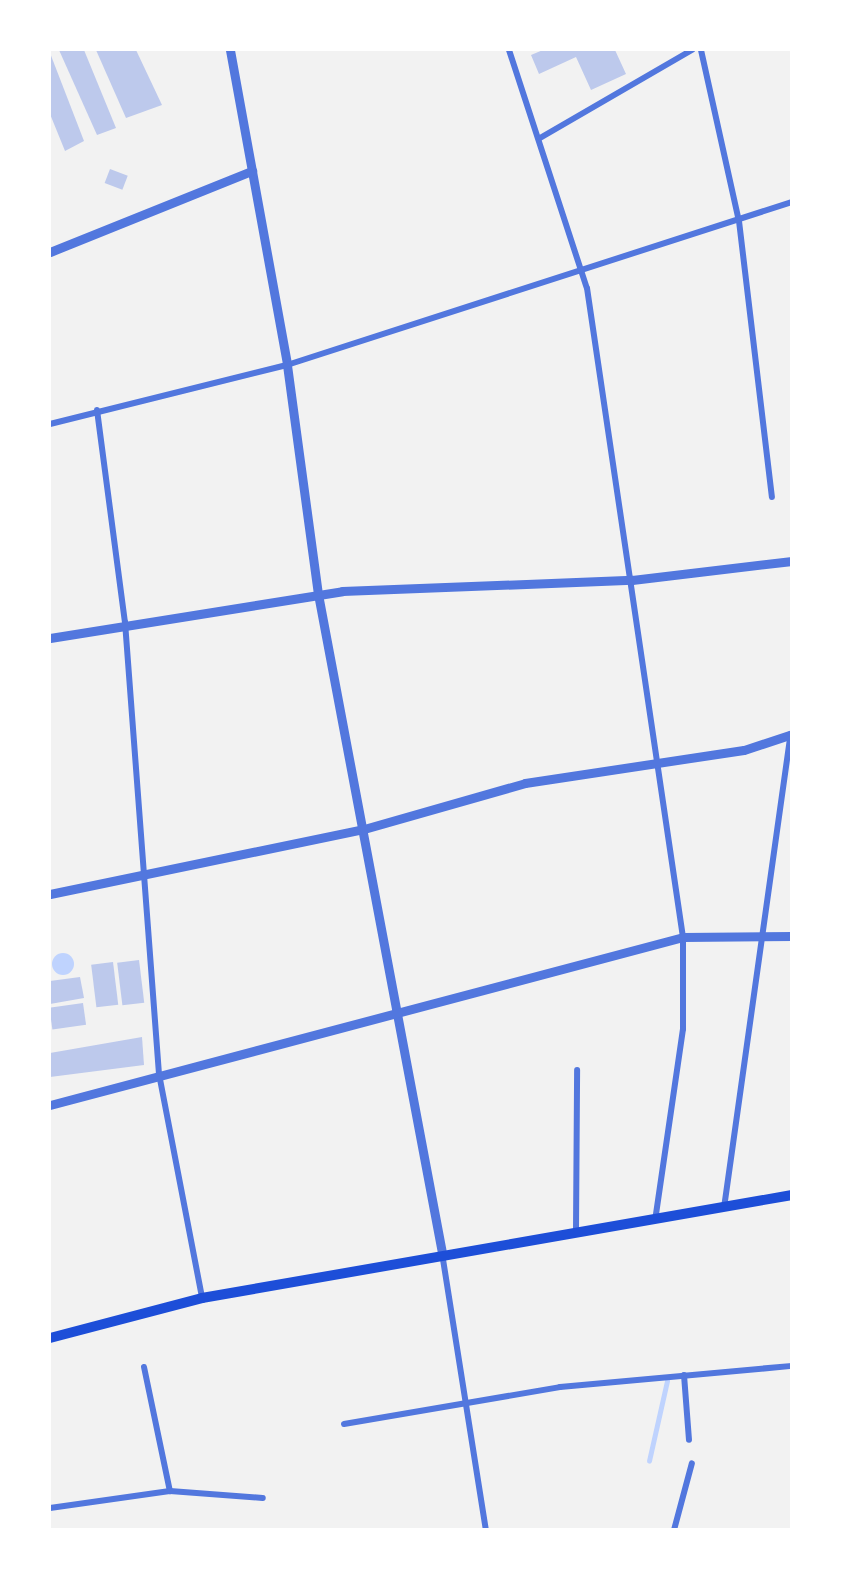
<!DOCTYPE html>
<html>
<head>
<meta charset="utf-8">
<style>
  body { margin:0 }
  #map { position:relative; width:841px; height:1579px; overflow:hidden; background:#f2f2f2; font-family:"Source Sans 3",sans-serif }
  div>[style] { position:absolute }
  .water>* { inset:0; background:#bfd3fe }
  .round { border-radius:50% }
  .stream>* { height:4.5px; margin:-2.25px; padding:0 2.25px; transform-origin:2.25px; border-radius:2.25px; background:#bfd3fe }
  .building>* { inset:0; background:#bdc9ec; transform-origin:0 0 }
  .minor>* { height:6px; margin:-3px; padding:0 3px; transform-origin:3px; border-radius:3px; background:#5277de }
  .tertiary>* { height:9px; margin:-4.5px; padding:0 4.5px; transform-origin:4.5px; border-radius:4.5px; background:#5277de }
  .secondary>* { height:10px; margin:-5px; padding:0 5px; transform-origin:5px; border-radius:5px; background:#1d4ed8 }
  span { translate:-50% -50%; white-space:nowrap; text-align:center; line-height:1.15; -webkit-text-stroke:4.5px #fff; paint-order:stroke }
  .frame { position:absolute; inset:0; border:51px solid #fff; pointer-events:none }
</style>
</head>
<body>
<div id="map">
  <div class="water">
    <i class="round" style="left:52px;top:953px;width:22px;height:22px"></i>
  </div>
  <div class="stream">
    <i style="left:649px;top:1461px;width:82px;rotate:-77.3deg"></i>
  </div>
  <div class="building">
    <i style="clip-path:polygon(59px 50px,84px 50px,116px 128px,97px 135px)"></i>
    <i style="clip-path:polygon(96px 50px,136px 50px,162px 105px,126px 118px)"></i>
    <i style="clip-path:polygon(543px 50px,615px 50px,626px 74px,591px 90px,576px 57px,539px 74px,531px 55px)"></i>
    <i style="clip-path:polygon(50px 53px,84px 141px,65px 151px,50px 114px)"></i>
    <i style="left:110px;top:169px;width:19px;height:15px;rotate:21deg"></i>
    <i style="left:139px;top:960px;width:43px;height:22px;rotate:83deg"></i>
    <i style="left:113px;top:962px;width:43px;height:22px;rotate:83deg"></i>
    <i style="clip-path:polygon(80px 977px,84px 998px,50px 1004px,50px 981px)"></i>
    <i style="left:83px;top:1003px;width:22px;height:34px;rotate:82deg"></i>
    <i style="clip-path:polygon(142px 1037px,144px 1065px,50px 1077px,50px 1053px)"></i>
  </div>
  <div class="minor">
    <i style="left:509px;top:50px;width:250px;rotate:71.9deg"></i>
    <i style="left:587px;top:288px;width:656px;rotate:81.59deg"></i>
    <i style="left:683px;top:937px;width:92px;rotate:90deg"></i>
    <i style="left:683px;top:1029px;width:193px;rotate:98.3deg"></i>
    <i style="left:701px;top:50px;width:175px;rotate:77.5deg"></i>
    <i style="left:739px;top:221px;width:278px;rotate:83.2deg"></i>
    <i style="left:540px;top:138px;width:176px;rotate:-30.1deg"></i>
    <i style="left:97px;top:410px;width:214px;rotate:82.5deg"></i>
    <i style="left:125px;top:622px;width:453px;rotate:85.7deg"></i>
    <i style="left:159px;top:1074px;width:228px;rotate:79.1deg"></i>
    <i style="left:50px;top:424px;width:244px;rotate:-14deg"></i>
    <i style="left:287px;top:365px;width:531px;rotate:-17.89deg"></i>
    <i style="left:724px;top:1208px;width:479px;rotate:-82deg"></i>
    <i style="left:576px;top:1230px;width:160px;rotate:-89.6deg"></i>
    <i style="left:442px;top:1253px;width:280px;rotate:81deg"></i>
    <i style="left:144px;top:1367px;width:127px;rotate:78.2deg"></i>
    <i style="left:684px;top:1375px;width:65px;rotate:85.6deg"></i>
    <i style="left:344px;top:1424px;width:219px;rotate:-9.7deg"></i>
    <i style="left:560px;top:1387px;width:233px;rotate:-5.2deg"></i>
    <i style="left:50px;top:1508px;width:121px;rotate:-8.1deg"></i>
    <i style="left:170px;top:1491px;width:93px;rotate:4.3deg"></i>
    <i style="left:674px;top:1530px;width:69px;rotate:-75deg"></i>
  </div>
  <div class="tertiary">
    <i style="left:230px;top:50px;width:320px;rotate:79.7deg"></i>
    <i style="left:287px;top:365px;width:231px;rotate:82.3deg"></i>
    <i style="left:318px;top:594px;width:671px;rotate:79.34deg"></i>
    <i style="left:50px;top:252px;width:218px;rotate:-21.9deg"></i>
    <i style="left:50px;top:638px;width:296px;rotate:-9.1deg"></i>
    <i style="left:342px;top:591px;width:290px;rotate:-2.2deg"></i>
    <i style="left:632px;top:580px;width:161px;rotate:-6.8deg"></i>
    <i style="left:50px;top:894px;width:321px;rotate:-11.7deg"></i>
    <i style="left:364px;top:829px;width:167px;rotate:-15.9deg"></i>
    <i style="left:525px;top:783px;width:221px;rotate:-8.6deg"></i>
    <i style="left:744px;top:750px;width:51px;rotate:-18.4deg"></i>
    <i style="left:50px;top:1105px;width:655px;rotate:-14.86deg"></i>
    <i style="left:683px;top:937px;width:109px;rotate:-0.5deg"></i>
  </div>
  <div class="secondary">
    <i style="left:50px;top:1338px;width:157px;rotate:-14.7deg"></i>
    <i style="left:202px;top:1298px;width:599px;rotate:-9.9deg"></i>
  </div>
  <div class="frame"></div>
</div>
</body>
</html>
